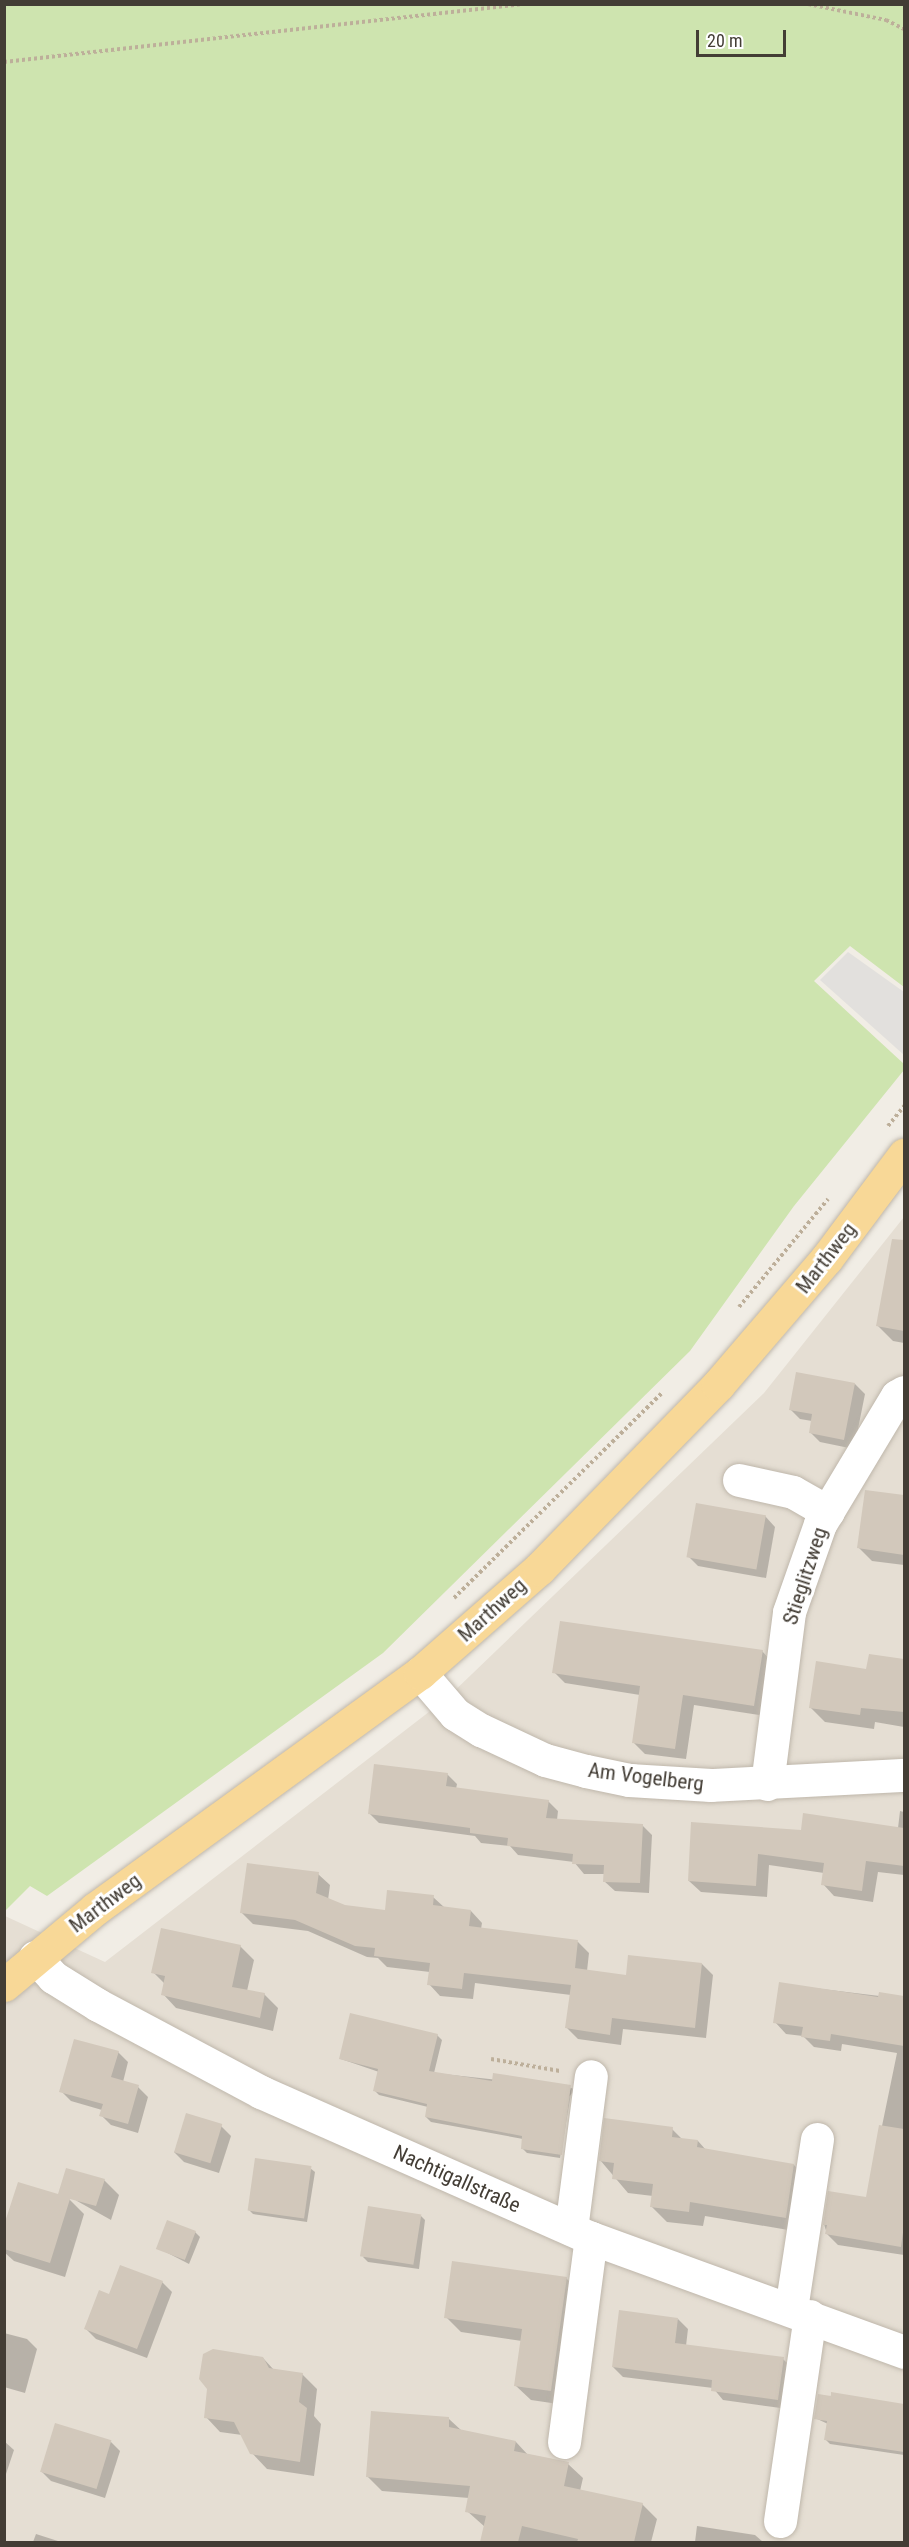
<!DOCTYPE html>
<html>
<head>
<meta charset="utf-8">
<style>
  body { margin:0 }
  #map { position:relative; width:909px; height:2547px; overflow:hidden; background:#f1ede5; font-family:"Roboto Condensed",sans-serif }
  div>[style] { position:absolute }
  .residential>* { inset:0; background:#e5ded3 }
  .green>* { inset:0; background:#cee4af }
  .parking>* { inset:0; background:#e2e0dd }
  .shadow>* { inset:0; background:#0003; transform-origin:0 0 }
  .building>* { inset:0; background:#d2c8bb; transform-origin:0 0 }
  .path>* { height:4px; margin-top:-2px; transform-origin:0; background:repeating-linear-gradient(90deg,#bdaf9a 0 3px,transparent 0 6px) }
  .roads { filter:drop-shadow(0 0 2px #bfb7ab) drop-shadow(0 0 2px #bfb7ab) }
  .minor>* { height:33px; margin:-16.5px; padding:0 16.5px; transform-origin:16.5px; border-radius:16.5px; background:#fff }
  .major>* { height:33px; margin:-16.5px; padding:0 16.5px; transform-origin:16.5px; border-radius:16.5px; background:#f8d897 }
  span { translate:-50% -50%; white-space:nowrap; text-align:center; line-height:1.15; -webkit-text-stroke:6px #fff; paint-order:stroke }
  .street-label { font-size:21px; color:#433d35 }
  .frame { position:absolute; inset:0; border:6px solid #433d35; pointer-events:none }
  .scale { position:absolute; left:696px; top:30px; width:90px; height:27px; box-sizing:border-box; border:3px solid #433d35; border-top:0; padding-left:8px; font-size:18px; line-height:21px; white-space:nowrap; color:#433d35; -webkit-text-stroke:4px #fff; paint-order:stroke }
</style>
</head>
<body>
<div id="map">
  <div class="residential">
    <i style="clip-path:polygon(904px 1217px,904px 2542px,5px 2542px,5px 1916px,105px 1962px,447px 1698px,764px 1393px)"></i>
  </div>
  <div class="green">
    <i style="clip-path:polygon(5px 4px,904px 5px,904px 987px,850px 946px,814px 981px,904px 1064px,904px 1070px,794px 1206px,690px 1351px,383px 1653px,47px 1896px,30px 1886px,5px 1911px)"></i>
  </div>
  <div class="parking">
    <i style="clip-path:polygon(848px 952px,904px 992px,904px 1055px,820px 980px)"></i>
  </div>
  <div class="shadow">
    <i style="clip-path:polygon(888px 1268px,904px 1271px,904px 1343px,893px 1341px,878px 1326px)"></i>
    <i style="clip-path:polygon(855px 1384px,865px 1394px,854px 1449px,820px 1442px,810px 1432px,812px 1421px,800px 1419px,790px 1409px)"></i>
    <i style="clip-path:polygon(867px 1492px,904px 1497px,904px 1565px,872px 1561px,859px 1548px)"></i>
    <i style="clip-path:polygon(765px 1516px,775px 1527px,766px 1578px,698px 1566px,688px 1556px)"></i>
    <i style="clip-path:polygon(762px 1651px,773px 1663px,765px 1716px,694px 1705px,686px 1759px,645px 1754px,634px 1743px,640px 1695px,565px 1683px,554px 1672px)"></i>
    <i style="clip-path:polygon(870px 1655px,904px 1661px,904px 1727px,875px 1722px,874px 1729px,825px 1722px,810px 1707px,867px 1671px)"></i>
    <i style="clip-path:polygon(447px 1774px,457px 1784px,456px 1789px,548px 1801px,558px 1811px,557px 1820px,642px 1825px,652px 1835px,649px 1893px,615px 1891px,604px 1881px,605px 1874px,584px 1874px,574px 1862px,518px 1855px,510px 1846px,481px 1843px,475px 1836px,379px 1823px,369px 1813px)"></i>
    <i style="clip-path:polygon(900px 1811px,904px 1812px,904px 1875px,878px 1872px,873px 1902px,834px 1896px,823px 1884px,824px 1873px,769px 1865px,767px 1897px,701px 1892px,689px 1881px,802px 1831px,898px 1828px)"></i>
    <i style="clip-path:polygon(318px 1874px,330px 1885px,328px 1900px,344px 1907px,386px 1912px,433px 1897px,445px 1908px,471px 1911px,482px 1923px,481px 1929px,578px 1942px,589px 1953px,587px 1971px,628px 1976px,702px 1964px,713px 1975px,706px 2038px,623px 2029px,621px 2045px,578px 2039px,567px 2028px,571px 1995px,475px 1983px,473px 1999px,440px 1996px,429px 1984px,430px 1972px,387px 1967px,378px 1958px,367px 1957px,308px 1931px,253px 1924px,241px 1912px)"></i>
    <i style="clip-path:polygon(240px 1946px,254px 1960px,247px 1991px,264px 1994px,278px 2008px,273px 2031px,176px 2008px,163px 1994px,165px 1984px,153px 1972px)"></i>
    <i style="clip-path:polygon(781px 1984px,904px 1999px,904px 2255px,838px 2245px,827px 2234px,824px 2224px,867px 2199px,897px 2053px,842px 2044px,841px 2051px,814px 2047px,803px 2036px,786px 2034px,775px 2022px)"></i>
    <i style="clip-path:polygon(437px 2035px,442px 2040px,434px 2073px,572px 2088px,560px 2158px,527px 2153px,522px 2148px,523px 2139px,431px 2122px,426px 2117px,428px 2107px,379px 2095px,375px 2091px,379px 2072px,341px 2059px)"></i>
    <i style="clip-path:polygon(118px 2052px,128px 2062px,123px 2082px,138px 2087px,148px 2097px,138px 2133px,111px 2125px,101px 2115px,102px 2110px,71px 2101px,61px 2091px)"></i>
    <i style="left:572px;top:2088px;width:4px;height:71px;rotate:45deg"></i>
    <i style="clip-path:polygon(221px 2126px,231px 2136px,219px 2173px,184px 2162px,174px 2152px)"></i>
    <i style="clip-path:polygon(672px 2129px,683px 2140px,698px 2141px,706px 2150px,794px 2165px,808px 2180px,800px 2232px,705px 2216px,703px 2226px,667px 2222px,652px 2207px,653px 2196px,628px 2193px,600px 2160px)"></i>
    <i style="clip-path:polygon(310px 2168px,315px 2172px,307px 2222px,253px 2214px,248px 2209px)"></i>
    <i style="clip-path:polygon(104px 2180px,119px 2195px,111px 2220px,77px 2201px,62px 2186px)"></i>
    <i style="clip-path:polygon(69px 2199px,84px 2214px,65px 2277px,14px 2261px,4px 2252px,4px 2230px)"></i>
    <i style="clip-path:polygon(420px 2215px,425px 2220px,419px 2269px,368px 2262px,363px 2257px)"></i>
    <i style="clip-path:polygon(195px 2232px,200px 2237px,189px 2264px,158px 2248px)"></i>
    <i style="clip-path:polygon(566px 2278px,581px 2293px,565px 2405px,531px 2400px,516px 2386px,522px 2341px,461px 2332px,446px 2317px)"></i>
    <i style="clip-path:polygon(162px 2282px,172px 2292px,147px 2358px,96px 2339px,86px 2329px,110px 2295px)"></i>
    <i style="clip-path:polygon(678px 2319px,688px 2329px,686px 2346px,783px 2359px,793px 2369px,788px 2409px,723px 2400px,713px 2388px,623px 2377px,613px 2367px)"></i>
    <i style="clip-path:polygon(4px 2333px,27px 2339px,37px 2349px,25px 2393px,4px 2387px)"></i>
    <i style="clip-path:polygon(263px 2358px,274px 2370px,302px 2374px,317px 2389px,314px 2416px,321px 2424px,314px 2476px,267px 2469px,252px 2453px,242px 2435px,220px 2432px,206px 2417px)"></i>
    <i style="clip-path:polygon(832px 2394px,904px 2405px,904px 2455px,830px 2444px,826px 2440px,828px 2424px,815px 2418px)"></i>
    <i style="clip-path:polygon(449px 2419px,462px 2431px,516px 2442px,529px 2456px,568px 2464px,583px 2478px,580px 2491px,642px 2504px,657px 2519px,651px 2542px,482px 2542px,485px 2527px,467px 2511px,469px 2498px,382px 2491px,367px 2476px)"></i>
    <i style="clip-path:polygon(4px 2441px,14px 2450px,4px 2480px)"></i>
    <i style="clip-path:polygon(110px 2441px,120px 2451px,105px 2498px,51px 2481px,41px 2471px)"></i>
    <i style="clip-path:polygon(697px 2526px,755px 2535px,763px 2542px,695px 2542px)"></i>
    <i style="clip-path:polygon(36px 2534px,61px 2542px,33px 2542px)"></i>
  </div>
  <div class="building">
    <i style="clip-path:polygon(892px 1239px,904px 1240px,904px 1331px,876px 1326px)"></i>
    <i style="clip-path:polygon(796px 1372px,855px 1383px,844px 1440px,809px 1433px,812px 1414px,789px 1410px)"></i>
    <i style="clip-path:polygon(865px 1490px,904px 1495px,904px 1555px,857px 1548px)"></i>
    <i style="left:696px;top:1503px;width:71px;height:55px;rotate:10deg"></i>
    <i style="clip-path:polygon(560px 1621px,763px 1650px,754px 1706px,683px 1695px,675px 1749px,632px 1743px,640px 1686px,552px 1673px)"></i>
    <i style="clip-path:polygon(869px 1654px,904px 1659px,904px 1712px,861px 1708px,860px 1715px,809px 1708px,816px 1661px,866px 1669px)"></i>
    <i style="clip-path:polygon(374px 1764px,448px 1773px,446px 1786px,549px 1800px,546px 1818px,643px 1824px,640px 1883px,603px 1882px,604px 1865px,572px 1864px,573px 1854px,507px 1846px,508px 1838px,470px 1833px,470px 1828px,368px 1814px)"></i>
    <i style="clip-path:polygon(803px 1813px,904px 1828px,904px 1866px,866px 1861px,862px 1891px,821px 1885px,824px 1863px,758px 1854px,756px 1886px,688px 1881px,691px 1822px,801px 1830px)"></i>
    <i style="clip-path:polygon(247px 1863px,319px 1872px,316px 1893px,345px 1905px,385px 1910px,387px 1890px,434px 1895px,433px 1905px,471px 1910px,469px 1926px,578px 1940px,575px 1968px,626px 1975px,628px 1955px,702px 1963px,695px 2028px,612px 2018px,610px 2035px,565px 2028px,571px 1985px,464px 1973px,462px 1989px,427px 1985px,430px 1963px,374px 1956px,375px 1948px,355px 1946px,295px 1920px,240px 1913px)"></i>
    <i style="clip-path:polygon(161px 1928px,241px 1945px,232px 1987px,265px 1993px,260px 2018px,161px 1995px,165px 1976px,151px 1973px)"></i>
    <i style="clip-path:polygon(779px 1982px,878px 1997px,879px 1992px,904px 1996px,904px 2046px,831px 2034px,830px 2041px,801px 2037px,803px 2027px,773px 2023px)"></i>
    <i style="clip-path:polygon(350px 2013px,438px 2034px,429px 2071px,492px 2081px,493px 2073px,571px 2085px,562px 2155px,521px 2149px,522px 2136px,425px 2117px,427px 2104px,373px 2091px,378px 2069px,339px 2059px)"></i>
    <i style="clip-path:polygon(74px 2039px,119px 2051px,111px 2077px,139px 2085px,128px 2124px,99px 2116px,103px 2104px,59px 2092px)"></i>
    <i style="left:186px;top:2113px;width:38px;height:41px;rotate:17deg"></i>
    <i style="clip-path:polygon(604px 2118px,673px 2127px,672px 2137px,698px 2140px,697px 2147px,794px 2164px,786px 2218px,690px 2202px,689px 2212px,650px 2207px,653px 2184px,612px 2179px,614px 2163px,599px 2161px)"></i>
    <i style="clip-path:polygon(879px 2125px,904px 2129px,904px 2225px,901px 2247px,825px 2234px,827px 2225px,823px 2225px,828px 2191px,866px 2197px)"></i>
    <i style="left:255px;top:2158px;width:57px;height:53px;rotate:8deg"></i>
    <i style="clip-path:polygon(66px 2168px,105px 2179px,96px 2206px,70px 2199px,50px 2263px,4px 2249px,4px 2225px,18px 2182px,58px 2194px)"></i>
    <i style="left:368px;top:2206px;width:54px;height:51px;rotate:9deg"></i>
    <i style="left:167px;top:2220px;width:31px;height:31px;rotate:21deg"></i>
    <i style="clip-path:polygon(452px 2261px,567px 2277px,551px 2391px,514px 2386px,522px 2329px,444px 2318px)"></i>
    <i style="clip-path:polygon(120px 2265px,163px 2281px,137px 2349px,84px 2329px,99px 2290px,109px 2294px)"></i>
    <i style="clip-path:polygon(619px 2310px,678px 2318px,675px 2343px,784px 2357px,778px 2400px,711px 2391px,712px 2380px,612px 2367px)"></i>
    <i style="clip-path:polygon(213px 2349px,263px 2357px,269px 2368px,303px 2373px,299px 2402px,307px 2408px,300px 2462px,250px 2454px,234px 2422px,204px 2418px,207px 2389px,199px 2379px,203px 2354px)"></i>
    <i style="clip-path:polygon(831px 2392px,904px 2404px,904px 2452px,824px 2440px,827px 2421px,814px 2419px,818px 2394px,831px 2396px)"></i>
    <i style="clip-path:polygon(371px 2411px,449px 2417px,449px 2427px,516px 2441px,514px 2451px,569px 2462px,564px 2486px,643px 2503px,634px 2542px,577px 2542px,578px 2539px,522px 2526px,518px 2542px,480px 2542px,486px 2516px,465px 2512px,470px 2486px,366px 2477px)"></i>
    <i style="left:55px;top:2423px;width:59px;height:51px;rotate:17deg"></i>
  </div>
  <div class="path">
    <i style="left:808px;top:4px;width:80px;rotate:11.6deg"></i>
    <i style="left:886px;top:20px;width:20px;rotate:27deg"></i>
    <i style="left:4px;top:62px;width:522px;rotate:-6.38deg"></i>
    <i style="left:888px;top:1126px;width:26px;rotate:-51deg"></i>
    <i style="left:739px;top:1307px;width:140px;rotate:-50.5deg"></i>
    <i style="left:454px;top:1598px;width:292px;rotate:-44.6deg"></i>
    <i style="left:491px;top:2059px;width:70px;rotate:9.9deg"></i>
  </div>
  <div class="roads">
    <div class="minor">
      <i style="left:739px;top:1480px;width:55px;rotate:12.5deg"></i>
      <i style="left:793px;top:1492px;width:40px;rotate:29.7deg"></i>
      <i style="left:420px;top:1673px;width:54px;rotate:49.5deg"></i>
      <i style="left:455px;top:1714px;width:31px;rotate:32deg"></i>
      <i style="left:481px;top:1730px;width:71px;rotate:25.1deg"></i>
      <i style="left:545px;top:1760px;width:42px;rotate:15deg"></i>
      <i style="left:586px;top:1771px;width:44px;rotate:11.8deg"></i>
      <i style="left:629px;top:1780px;width:82px;rotate:3.5deg"></i>
      <i style="left:711px;top:1785px;width:193px;rotate:-3deg"></i>
      <i style="left:767px;top:1784px;width:173px;rotate:-82.7deg"></i>
      <i style="left:789px;top:1612px;width:93px;rotate:-70.6deg"></i>
      <i style="left:820px;top:1524px;width:149px;rotate:-59deg"></i>
      <i style="left:897px;top:1396px;width:8px;rotate:-30deg"></i>
      <i style="left:35px;top:1957px;width:27px;rotate:48deg"></i>
      <i style="left:53px;top:1977px;width:53px;rotate:31.9deg"></i>
      <i style="left:98px;top:2005px;width:185px;rotate:28.1deg"></i>
      <i style="left:261px;top:2092px;width:361px;rotate:23.9deg"></i>
      <i style="left:591px;top:2238px;width:333px;rotate:20deg"></i>
      <i style="left:571px;top:2229px;width:154px;rotate:-82.6deg"></i>
      <i style="left:791px;top:2309px;width:172px;rotate:-81.3deg"></i>
      <i style="left:564px;top:2442px;width:206px;rotate:-82.5deg"></i>
      <i style="left:780px;top:2521px;width:207px;rotate:-81.7deg"></i>
    </div>
    <div class="major">
      <i style="left:4px;top:1985px;width:119px;rotate:-39.9deg"></i>
      <i style="left:95px;top:1909px;width:402px;rotate:-36deg"></i>
      <i style="left:420px;top:1673px;width:158px;rotate:-41.2deg"></i>
      <i style="left:539px;top:1569px;width:257px;rotate:-45.8deg"></i>
      <i style="left:718px;top:1385px;width:167px;rotate:-49.4deg"></i>
      <i style="left:827px;top:1258px;width:129px;rotate:-53.2deg"></i>
    </div>
  </div>
  <div class="street-label">
    <span style="left:826px;top:1258px;rotate:-52deg">Marthweg</span>
    <span style="left:805px;top:1576px;rotate:-72deg">Stieglitzweg</span>
    <span style="left:492px;top:1610px;rotate:-42deg">Marthweg</span>
    <span style="left:646px;top:1777px;rotate:7deg">Am Vogelberg</span>
    <span style="left:105px;top:1903px;rotate:-37deg">Marthweg</span>
    <span style="left:457px;top:2179px;rotate:24deg">Nachtigallstraße</span>
  </div>
  <div class="frame"></div>
  <div class="scale">20 m</div>
</div>
</body>
</html>
